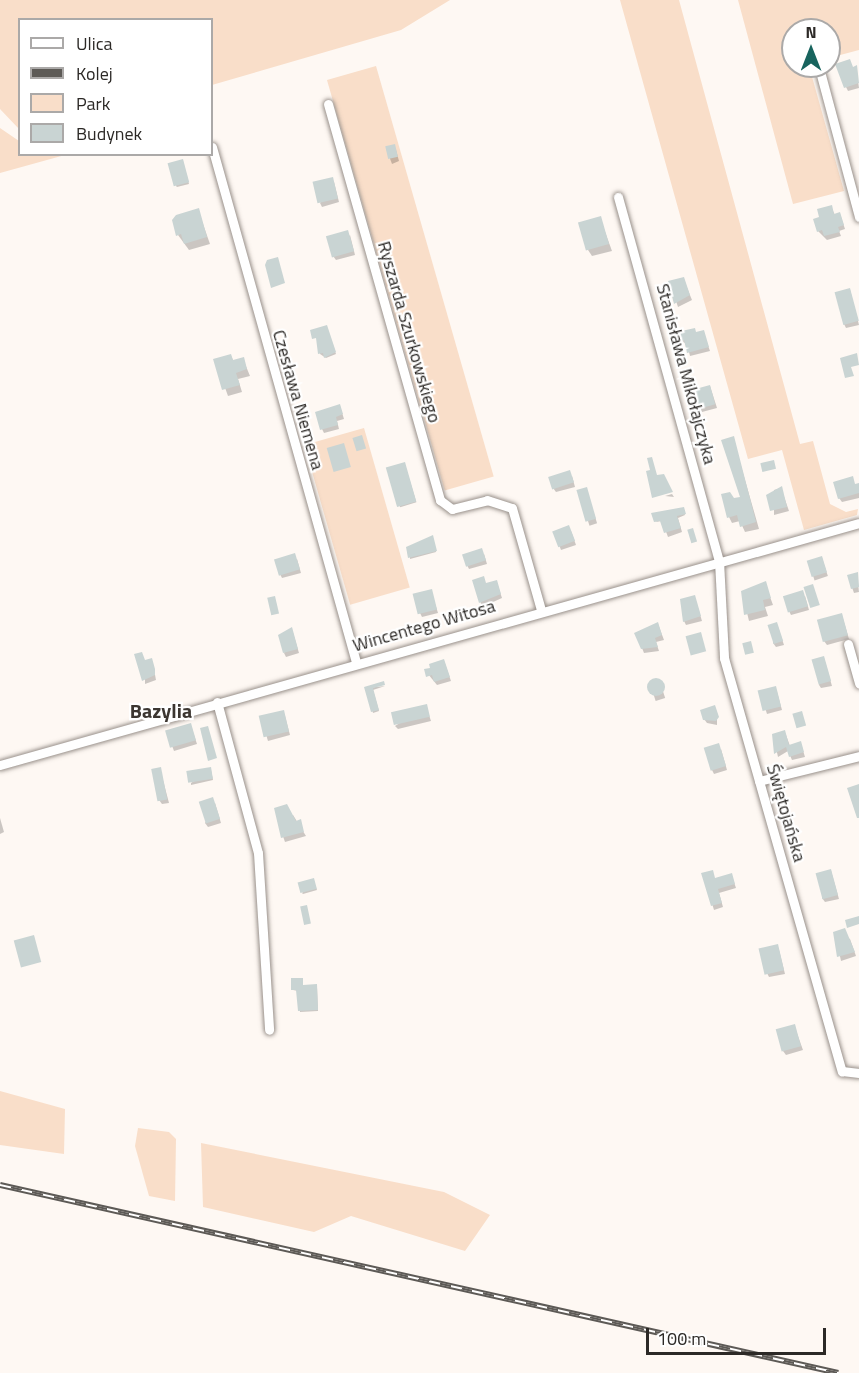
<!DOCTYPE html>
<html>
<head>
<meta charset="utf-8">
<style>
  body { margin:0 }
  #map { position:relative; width:859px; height:1373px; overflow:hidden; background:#fef8f3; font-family:"Titillium Web",sans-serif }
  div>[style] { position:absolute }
  .green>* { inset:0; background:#f9dec9; transform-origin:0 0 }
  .shadow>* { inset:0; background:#0003; transform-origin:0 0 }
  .building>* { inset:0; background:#c9d4d3; transform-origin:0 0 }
  .round { border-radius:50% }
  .roads { filter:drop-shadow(0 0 2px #99918b) drop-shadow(0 0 2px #99918b) }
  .street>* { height:9px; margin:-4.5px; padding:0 4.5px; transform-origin:4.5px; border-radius:4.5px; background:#fff }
  .rail>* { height:6px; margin-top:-3px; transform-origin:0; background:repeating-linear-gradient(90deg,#fff 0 11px,#5d5a56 0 22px); box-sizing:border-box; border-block:2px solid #5d5a56 }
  span { translate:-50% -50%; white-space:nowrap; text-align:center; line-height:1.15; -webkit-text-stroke:4.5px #fff; paint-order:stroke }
  .street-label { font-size:18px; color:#2c2926 }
  .neighbourhood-label { font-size:20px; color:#3c3631; font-weight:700 }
  .legend { position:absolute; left:18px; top:18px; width:195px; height:138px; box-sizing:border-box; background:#fff; border:2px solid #aba9a8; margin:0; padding:8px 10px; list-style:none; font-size:18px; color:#2c2926 }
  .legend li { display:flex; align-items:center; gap:12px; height:30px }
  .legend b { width:30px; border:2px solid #aba9a8 }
  .north { position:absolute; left:781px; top:18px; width:60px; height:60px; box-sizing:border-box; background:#fff; border:2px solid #aba9a8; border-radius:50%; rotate:0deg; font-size:16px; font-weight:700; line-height:24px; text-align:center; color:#2c2926 }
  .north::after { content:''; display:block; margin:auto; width:21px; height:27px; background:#18645e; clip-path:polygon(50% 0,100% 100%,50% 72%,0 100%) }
  .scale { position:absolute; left:646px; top:1328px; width:180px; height:27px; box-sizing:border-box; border:3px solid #2c2926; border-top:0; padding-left:8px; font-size:18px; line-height:21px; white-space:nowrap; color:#2c2926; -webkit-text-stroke:4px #fff; paint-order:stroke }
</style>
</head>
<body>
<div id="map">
  <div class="green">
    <i style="clip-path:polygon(0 0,450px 0,401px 30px,212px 85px,212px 20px,20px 20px,19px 129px,0 109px)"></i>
    <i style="clip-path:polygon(620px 0,679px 0,800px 444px,813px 441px,830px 504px,846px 512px,858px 509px,857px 515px,804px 530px,782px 450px,748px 459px)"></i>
    <i style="clip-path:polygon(738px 0,859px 0,859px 50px,829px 58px,829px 30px,793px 30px,793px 66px,809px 66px,844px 191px,793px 204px)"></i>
    <i style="left:376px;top:66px;width:427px;height:51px;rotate:74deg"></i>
    <i style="clip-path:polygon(0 128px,19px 141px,20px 154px,65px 155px,0 173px)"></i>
    <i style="left:364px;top:428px;width:166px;height:62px;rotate:74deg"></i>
    <i style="clip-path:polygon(0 1091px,65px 1109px,64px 1154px,0 1145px)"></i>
    <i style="clip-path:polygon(138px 1128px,169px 1132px,176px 1139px,175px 1201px,149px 1196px,135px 1146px)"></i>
    <i style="clip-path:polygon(201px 1143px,444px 1192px,490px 1215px,465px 1251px,351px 1216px,314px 1232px,203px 1207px)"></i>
  </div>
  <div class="shadow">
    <i style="clip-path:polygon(856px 67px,859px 88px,848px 91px,846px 87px)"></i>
    <i style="clip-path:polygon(386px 148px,396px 150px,399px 161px,392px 164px)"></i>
    <i style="clip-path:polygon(183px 163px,189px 184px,177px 187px,176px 186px)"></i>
    <i style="clip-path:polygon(334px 182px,339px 202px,322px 207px,320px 203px)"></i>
    <i style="clip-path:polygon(831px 207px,835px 215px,840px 214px,845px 229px,839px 231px,841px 236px,827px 240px,818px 231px,821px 218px)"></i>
    <i style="clip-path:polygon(198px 210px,210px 244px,189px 250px,178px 235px)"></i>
    <i style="clip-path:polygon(600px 218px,612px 251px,592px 256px,588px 250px)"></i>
    <i style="clip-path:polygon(350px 235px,355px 255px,336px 260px,333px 256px)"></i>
    <i style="clip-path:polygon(670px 283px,685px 283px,692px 300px,678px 307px)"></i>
    <i style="clip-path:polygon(850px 290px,859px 325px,846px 328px,844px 324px)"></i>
    <i style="clip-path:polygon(327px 328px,336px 354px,326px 358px,320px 354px,319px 342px)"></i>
    <i style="clip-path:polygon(703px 331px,710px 351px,690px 356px,687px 344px,681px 341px)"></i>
    <i style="clip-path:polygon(231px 356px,234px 362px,243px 359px,250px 376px,238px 379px,242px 392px,228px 396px,215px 360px)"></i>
    <i style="clip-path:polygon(710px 386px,717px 408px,702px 412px,700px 408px)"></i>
    <i style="clip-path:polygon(340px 406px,344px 419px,337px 421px,339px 429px,324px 433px,322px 429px)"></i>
    <i style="clip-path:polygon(733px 438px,759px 529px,745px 532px,740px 521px,732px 523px,729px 517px,733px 500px,742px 498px)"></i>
    <i style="left:405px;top:465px;width:39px;height:17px;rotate:73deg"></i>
    <i style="clip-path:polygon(572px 476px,575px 487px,556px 492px,553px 488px)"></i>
    <i style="clip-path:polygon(855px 485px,859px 485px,859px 498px,842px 502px,839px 498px)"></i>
    <i style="clip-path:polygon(781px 488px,789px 511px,774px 515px,774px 490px)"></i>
    <i style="left:586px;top:489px;width:36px;height:8px;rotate:72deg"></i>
    <i style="clip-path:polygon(672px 494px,674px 497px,665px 496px)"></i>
    <i style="clip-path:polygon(683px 509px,685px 515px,678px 518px,682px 532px,668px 537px,662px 521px,655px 522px)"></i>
    <i style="clip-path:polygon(571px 531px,576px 545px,561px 550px,554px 532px)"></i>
    <i style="clip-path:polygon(433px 538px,436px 552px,410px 559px,410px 557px)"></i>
    <i style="clip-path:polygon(484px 554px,487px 564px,469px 569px,467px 565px)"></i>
    <i style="left:822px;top:558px;width:19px;height:14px;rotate:72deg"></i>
    <i style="clip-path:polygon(297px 559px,301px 573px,282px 578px,280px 574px)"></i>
    <i style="clip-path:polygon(857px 574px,859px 592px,854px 593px,848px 576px)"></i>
    <i style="clip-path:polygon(474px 581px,498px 586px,502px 598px,482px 607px)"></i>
    <i style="clip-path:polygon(765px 583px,773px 605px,765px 607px,768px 616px,749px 621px,742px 592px)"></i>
    <i style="clip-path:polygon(431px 591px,438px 613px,422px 617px,420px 613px)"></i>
    <i style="clip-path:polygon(805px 596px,809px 610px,791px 615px,789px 611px)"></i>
    <i style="clip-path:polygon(696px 601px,702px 621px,686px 625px,684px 621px)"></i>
    <i style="clip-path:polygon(843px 619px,849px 639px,827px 645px,824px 641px)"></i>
    <i style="clip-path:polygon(658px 624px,664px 640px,656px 642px,659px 651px,644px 653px,642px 648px)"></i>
    <i style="clip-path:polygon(777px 624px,784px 645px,776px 647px,773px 643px)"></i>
    <i style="clip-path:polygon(293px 633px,299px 653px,286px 657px,284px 653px)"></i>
    <i style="clip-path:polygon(824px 658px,832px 686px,821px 688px,819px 685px)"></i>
    <i style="clip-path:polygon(444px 661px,451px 681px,437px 685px,428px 674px)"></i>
    <i style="clip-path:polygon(145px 662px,153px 664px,156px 680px,145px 684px)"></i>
    <i style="left:659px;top:679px;width:20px;height:10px;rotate:72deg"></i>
    <i style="clip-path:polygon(385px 686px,373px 690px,379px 711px,373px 713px,366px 688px)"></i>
    <i style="clip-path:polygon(760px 692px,777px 692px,782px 710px,767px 714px)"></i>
    <i style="clip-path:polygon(426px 706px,431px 721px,398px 729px,395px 726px)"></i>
    <i style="clip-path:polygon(717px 711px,717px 725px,707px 723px,704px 719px)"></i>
    <i style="clip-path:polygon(285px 716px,290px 735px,268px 741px,261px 718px)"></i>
    <i style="clip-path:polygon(192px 729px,197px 744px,174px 751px,167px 732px)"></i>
    <i style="clip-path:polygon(773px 735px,786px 735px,790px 746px,802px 747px,805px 757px,792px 760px,788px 751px,778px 757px)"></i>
    <i style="clip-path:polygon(721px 749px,727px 770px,714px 774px,712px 770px)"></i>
    <i style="clip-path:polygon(160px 769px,169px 803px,162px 804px,159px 800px)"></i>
    <i style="clip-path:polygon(211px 770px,213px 780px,191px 785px,191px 783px)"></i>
    <i style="clip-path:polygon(215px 803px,221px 823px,208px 827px,205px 823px)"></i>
    <i style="clip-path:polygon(293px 815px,306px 836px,285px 842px,277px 819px)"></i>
    <i style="clip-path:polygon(0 818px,4px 832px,0 834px)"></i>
    <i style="clip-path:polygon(831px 871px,839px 899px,825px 902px,822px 898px)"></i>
    <i style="clip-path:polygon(703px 874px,715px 880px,733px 879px,736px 888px,719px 893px,723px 907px,714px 910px)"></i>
    <i style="clip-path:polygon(314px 882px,317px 890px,303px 894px,302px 893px)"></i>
    <i style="clip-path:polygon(835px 933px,850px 939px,856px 956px,841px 961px)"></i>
    <i style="clip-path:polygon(779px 950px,785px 974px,769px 977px,767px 973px)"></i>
    <i style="clip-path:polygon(303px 986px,317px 987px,318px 1011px,300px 1012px,298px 991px,293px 990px)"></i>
    <i style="clip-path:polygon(794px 1025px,803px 1050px,786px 1055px,783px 1051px)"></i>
  </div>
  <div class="building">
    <i style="clip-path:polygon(850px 59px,853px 67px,857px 65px,859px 83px,844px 88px,835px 64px)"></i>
    <i style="left:395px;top:144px;width:13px;height:10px;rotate:77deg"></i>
    <i style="left:183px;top:159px;width:24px;height:16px;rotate:75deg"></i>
    <i style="left:333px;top:177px;width:22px;height:21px;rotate:77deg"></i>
    <i style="clip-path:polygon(832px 205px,834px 214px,840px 212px,844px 225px,838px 227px,840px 232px,824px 236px,822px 230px,817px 232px,813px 219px,819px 217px,817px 209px)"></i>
    <i style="clip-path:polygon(199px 208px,207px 237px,184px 244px,181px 234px,176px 236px,172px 220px,176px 215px)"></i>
    <i style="left:601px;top:216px;width:29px;height:24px;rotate:74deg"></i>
    <i style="left:348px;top:230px;width:22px;height:23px;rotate:74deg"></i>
    <i style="clip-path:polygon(278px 257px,285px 283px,271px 288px,265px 265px,267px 260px)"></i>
    <i style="clip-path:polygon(684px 277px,690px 295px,674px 304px,668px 281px)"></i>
    <i style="left:850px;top:288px;width:34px;height:16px;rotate:75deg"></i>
    <i style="clip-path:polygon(327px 325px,336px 352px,324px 358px,323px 353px,318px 354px,316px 338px,312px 339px,310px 330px)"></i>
    <i style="clip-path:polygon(695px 328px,696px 332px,704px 330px,709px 347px,687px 353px,684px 340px,680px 342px,677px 332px)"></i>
    <i style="clip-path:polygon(857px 353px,859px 365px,851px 367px,854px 376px,845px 378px,840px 358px)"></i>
    <i style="clip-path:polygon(231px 354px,233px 360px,244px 357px,247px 369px,236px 373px,240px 385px,222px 390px,213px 359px)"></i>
    <i style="left:710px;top:385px;width:20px;height:16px;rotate:75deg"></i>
    <i style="clip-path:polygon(340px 404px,343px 414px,336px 417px,338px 425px,320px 430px,315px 412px)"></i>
    <i style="left:362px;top:435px;width:14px;height:10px;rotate:73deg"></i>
    <i style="clip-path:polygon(734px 436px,756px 522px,740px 527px,737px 515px,727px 518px,721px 494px,730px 492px,734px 498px,740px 497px,721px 440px)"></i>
    <i style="left:344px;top:443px;width:25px;height:18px;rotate:74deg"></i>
    <i style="clip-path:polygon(652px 457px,657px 475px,664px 474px,673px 492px,652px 498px,646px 471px,650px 470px,647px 458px)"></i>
    <i style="left:774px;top:460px;width:9px;height:14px;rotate:77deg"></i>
    <i style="left:405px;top:462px;width:41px;height:20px;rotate:74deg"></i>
    <i style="left:570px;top:470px;width:13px;height:23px;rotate:72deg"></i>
    <i style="clip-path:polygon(853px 476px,855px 484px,859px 483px,859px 493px,838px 499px,833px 482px)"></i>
    <i style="clip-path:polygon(782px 486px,787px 507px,770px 511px,766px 495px)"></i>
    <i style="left:587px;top:487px;width:33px;height:11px;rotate:74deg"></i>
    <i style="clip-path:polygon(684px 507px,686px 514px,677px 516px,681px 528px,664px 533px,660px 521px,654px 522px,651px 513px)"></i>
    <i style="left:569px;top:525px;width:17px;height:18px;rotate:69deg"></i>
    <i style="left:693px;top:528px;width:14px;height:6px;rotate:73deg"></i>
    <i style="clip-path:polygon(433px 535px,437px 551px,408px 558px,406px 547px)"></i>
    <i style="left:482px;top:548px;width:13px;height:21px;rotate:72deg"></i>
    <i style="left:295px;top:553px;width:17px;height:22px;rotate:73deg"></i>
    <i style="left:822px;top:556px;width:17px;height:16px;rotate:73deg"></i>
    <i style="clip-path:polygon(858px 572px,859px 587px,851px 589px,847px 575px)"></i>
    <i style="clip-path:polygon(484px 576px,486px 583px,497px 580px,501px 594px,479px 603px,472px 580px)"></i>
    <i style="clip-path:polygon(766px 581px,771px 598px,763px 600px,765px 610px,744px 615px,741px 591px)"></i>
    <i style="left:813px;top:584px;width:22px;height:10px;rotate:72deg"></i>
    <i style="left:432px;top:589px;width:21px;height:20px;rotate:76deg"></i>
    <i style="left:803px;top:590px;width:17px;height:21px;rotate:73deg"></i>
    <i style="clip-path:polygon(695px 595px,701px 616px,683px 622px,680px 599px)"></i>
    <i style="left:275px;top:596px;width:18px;height:8px;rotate:77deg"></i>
    <i style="left:842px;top:613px;width:23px;height:26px;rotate:75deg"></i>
    <i style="clip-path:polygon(658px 622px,662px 635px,655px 638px,658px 647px,641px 649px,634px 633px)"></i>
    <i style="left:777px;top:622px;width:20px;height:10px;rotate:72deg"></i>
    <i style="clip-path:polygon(292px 627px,298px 649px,283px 653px,278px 635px)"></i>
    <i style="left:701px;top:632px;width:20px;height:16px;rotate:75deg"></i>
    <i style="left:751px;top:641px;width:12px;height:9px;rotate:76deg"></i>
    <i style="clip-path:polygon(142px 652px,145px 660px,152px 658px,155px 669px,155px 675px,142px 681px,134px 654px)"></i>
    <i style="left:824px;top:656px;width:26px;height:13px;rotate:74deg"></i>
    <i style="clip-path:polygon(444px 659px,450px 677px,434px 682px,432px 675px,426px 677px,424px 669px,430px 668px,429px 664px)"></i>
    <i class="round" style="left:647px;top:678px;width:18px;height:18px"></i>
    <i style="clip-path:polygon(384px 681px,385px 685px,373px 688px,379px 710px,371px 712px,364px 687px)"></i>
    <i style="left:776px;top:686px;width:21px;height:19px;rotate:76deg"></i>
    <i style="left:427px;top:704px;width:13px;height:37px;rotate:77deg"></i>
    <i style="clip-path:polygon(715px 705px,719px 717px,716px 721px,703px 720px,700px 710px)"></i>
    <i style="left:284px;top:710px;width:22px;height:26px;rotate:77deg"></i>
    <i style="left:802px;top:711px;width:15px;height:10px;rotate:74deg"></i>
    <i style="left:191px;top:723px;width:18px;height:27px;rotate:74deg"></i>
    <i style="clip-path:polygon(208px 726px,217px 758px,208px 761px,200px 728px)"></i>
    <i style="clip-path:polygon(785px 730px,789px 745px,801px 741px,804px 752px,789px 757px,786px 747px,774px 754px,772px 734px)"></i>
    <i style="left:719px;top:743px;width:24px;height:16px;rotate:73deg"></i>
    <i style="left:161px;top:767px;width:33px;height:10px;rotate:79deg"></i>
    <i style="left:211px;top:767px;width:12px;height:25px;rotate:81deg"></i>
    <i style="clip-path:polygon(859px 784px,859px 818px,857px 818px,847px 788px)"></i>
    <i style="left:213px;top:797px;width:23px;height:15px;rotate:72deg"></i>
    <i style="clip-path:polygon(287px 804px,296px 821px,301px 819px,304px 832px,281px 838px,274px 808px)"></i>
    <i style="left:831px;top:869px;width:27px;height:16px;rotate:75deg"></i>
    <i style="clip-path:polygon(713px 870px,715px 878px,732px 873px,735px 884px,718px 889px,722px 903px,711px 906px,701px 873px)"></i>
    <i style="left:314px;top:878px;width:11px;height:17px;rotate:75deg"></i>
    <i style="left:307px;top:905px;width:19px;height:7px;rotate:78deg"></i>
    <i style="clip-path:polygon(859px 916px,859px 924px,847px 928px,845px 920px)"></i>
    <i style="clip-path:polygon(845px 928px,855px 952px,837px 957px,833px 932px)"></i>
    <i style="left:34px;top:935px;width:28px;height:21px;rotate:75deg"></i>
    <i style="left:778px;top:944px;width:27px;height:20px;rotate:77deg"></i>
    <i style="clip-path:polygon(291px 978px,303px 978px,303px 985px,317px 984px,318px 1010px,298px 1011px,296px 990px,291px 990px)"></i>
    <i style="left:795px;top:1024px;width:23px;height:20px;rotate:75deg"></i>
  </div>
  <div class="roads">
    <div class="street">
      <i style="left:821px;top:75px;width:147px;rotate:75deg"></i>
      <i style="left:328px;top:104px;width:412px;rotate:74.2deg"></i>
      <i style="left:440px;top:500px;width:15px;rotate:37deg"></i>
      <i style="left:452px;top:509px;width:36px;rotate:-14deg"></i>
      <i style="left:487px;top:500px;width:26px;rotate:18deg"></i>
      <i style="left:512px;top:508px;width:106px;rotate:74.1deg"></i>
      <i style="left:212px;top:147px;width:535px;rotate:74.38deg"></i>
      <i style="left:618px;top:197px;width:378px;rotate:74.5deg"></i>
      <i style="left:719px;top:561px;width:97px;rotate:87deg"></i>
      <i style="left:724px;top:658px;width:430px;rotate:74.1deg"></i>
      <i style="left:842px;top:1071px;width:17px;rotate:7deg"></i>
      <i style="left:848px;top:644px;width:41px;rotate:74.2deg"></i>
      <i style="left:217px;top:702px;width:156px;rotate:74.8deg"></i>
      <i style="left:258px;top:853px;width:177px;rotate:86.4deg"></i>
      <i style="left:0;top:765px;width:892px;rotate:-15.73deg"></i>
      <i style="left:759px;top:781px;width:103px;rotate:-14deg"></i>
    </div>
  </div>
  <div class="rail">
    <i style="left:0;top:1185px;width:859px;rotate:12.64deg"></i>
  </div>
  <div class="street-label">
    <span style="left:409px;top:332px;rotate:74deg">Ryszarda Szurkowskiego</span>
    <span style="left:686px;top:374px;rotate:75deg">Stanisława Mikołajczyka</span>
    <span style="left:298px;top:400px;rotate:74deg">Czesława Niemena</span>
    <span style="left:424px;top:626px;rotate:-16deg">Wincentego Witosa</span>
    <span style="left:786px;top:813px;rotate:74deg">Świętojańska</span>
  </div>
  <div class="neighbourhood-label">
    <span style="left:161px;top:710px">Bazylia</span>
  </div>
  <ul class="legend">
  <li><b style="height:8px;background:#fff"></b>Ulica</li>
  <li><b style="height:8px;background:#5d5a56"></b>Kolej</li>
  <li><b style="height:16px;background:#f9dec9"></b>Park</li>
  <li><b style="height:16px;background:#c9d4d3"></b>Budynek</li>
  </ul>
  <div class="north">N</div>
  <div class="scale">100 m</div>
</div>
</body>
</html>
